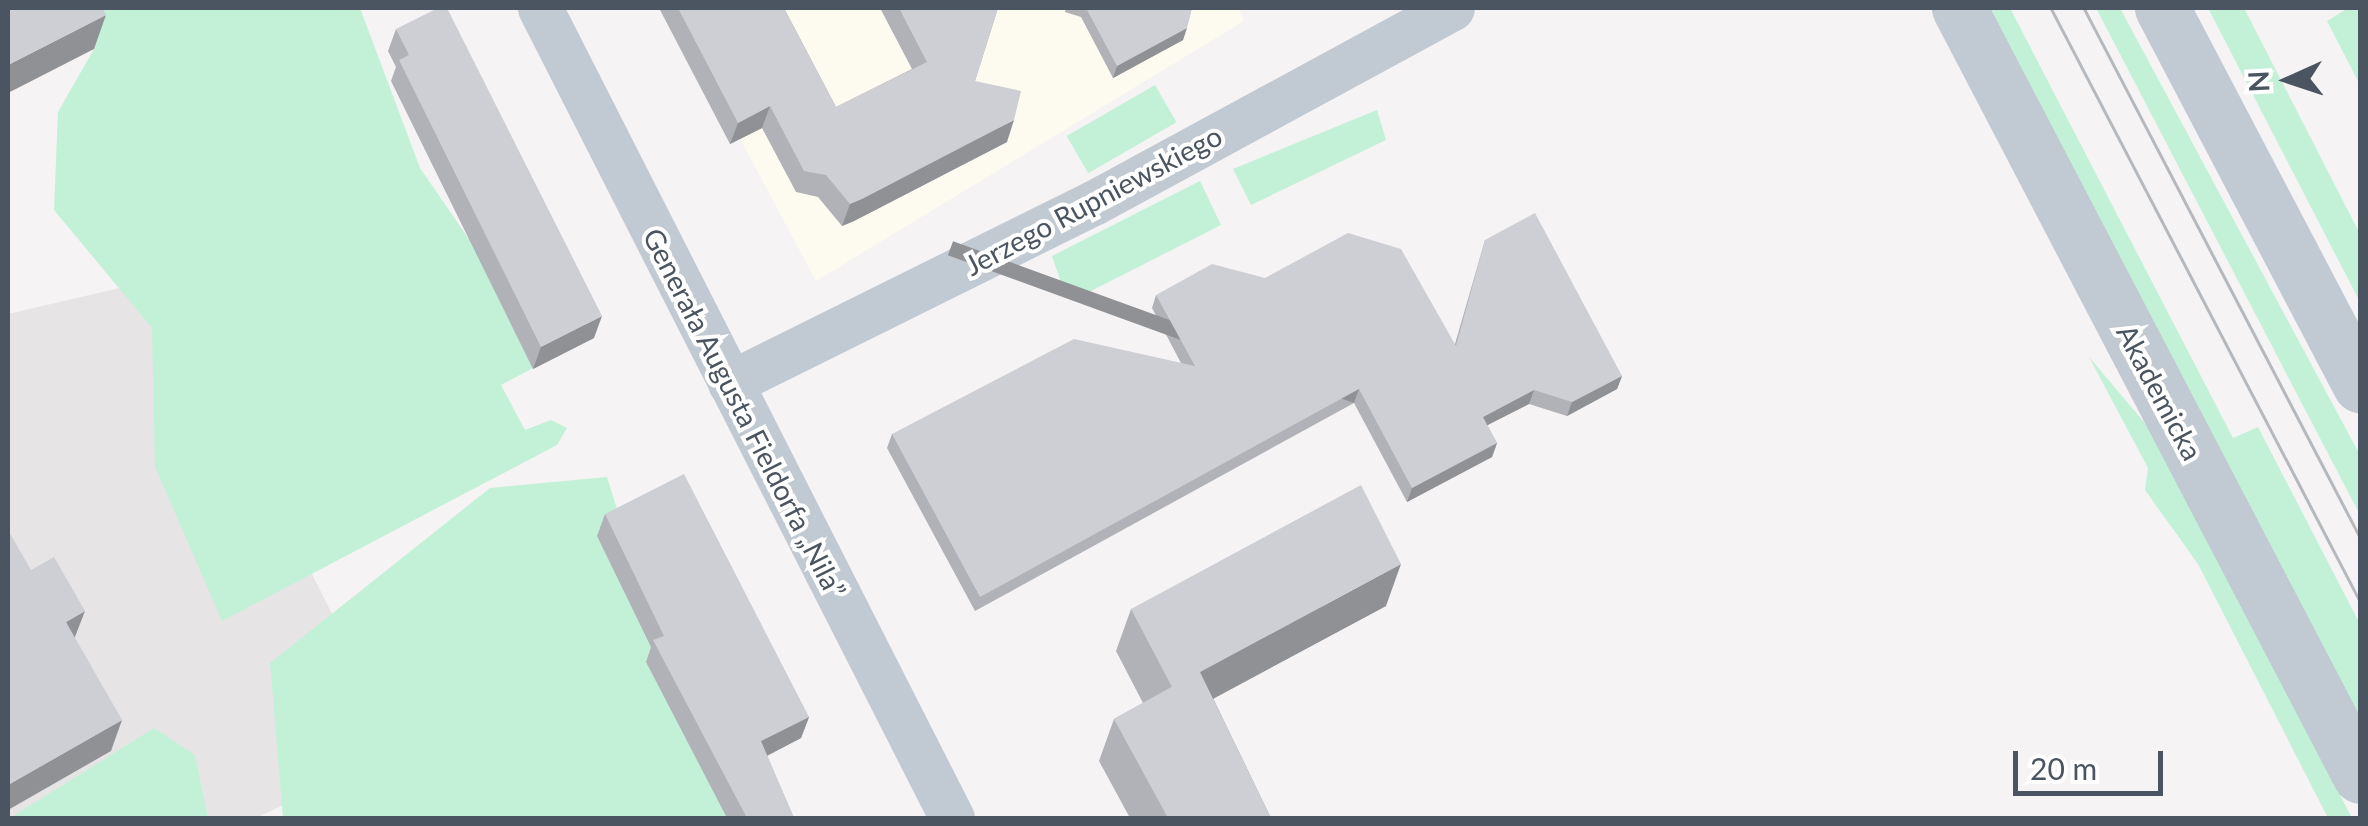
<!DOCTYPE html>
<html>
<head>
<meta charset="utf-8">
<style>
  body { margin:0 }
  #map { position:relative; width:2368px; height:826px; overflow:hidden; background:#f5f3f3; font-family:Lato,sans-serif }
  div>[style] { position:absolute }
  .commercial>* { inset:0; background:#fdfaef }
  .education>* { inset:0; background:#e6e4e5 }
  .green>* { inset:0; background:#c3f1d7; transform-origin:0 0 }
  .minor>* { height:45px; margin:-22.5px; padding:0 22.5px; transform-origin:22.5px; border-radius:22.5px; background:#c1c9d2 }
  .tertiary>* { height:55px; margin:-27.5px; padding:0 27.5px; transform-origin:27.5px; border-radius:27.5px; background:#c1c9d2 }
  .tram>* { height:2.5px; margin:-1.25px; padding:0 1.25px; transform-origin:1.25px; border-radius:1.25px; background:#b5b8bd }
  .wall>* { inset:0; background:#b0b2b7 }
  .shaded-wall>* { inset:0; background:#909195; transform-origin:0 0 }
  .building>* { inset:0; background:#cdcfd5 }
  span { translate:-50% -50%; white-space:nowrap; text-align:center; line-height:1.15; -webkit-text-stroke:8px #fff; paint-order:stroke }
  .street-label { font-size:28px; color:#4a5561 }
  .frame { position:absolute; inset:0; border:10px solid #4a5561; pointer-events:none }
  .north { position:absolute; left:2238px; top:30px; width:100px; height:100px; -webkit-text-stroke:8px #fff; paint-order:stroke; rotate:267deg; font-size:28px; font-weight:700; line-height:40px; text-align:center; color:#4a5561 }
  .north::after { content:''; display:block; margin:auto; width:35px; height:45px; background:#4a5561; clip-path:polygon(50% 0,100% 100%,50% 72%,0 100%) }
  .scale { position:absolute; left:2013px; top:751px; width:150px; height:45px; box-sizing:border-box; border:5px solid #4a5561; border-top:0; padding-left:12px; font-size:30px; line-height:35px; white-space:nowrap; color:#4a5561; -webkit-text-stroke:8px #fff; paint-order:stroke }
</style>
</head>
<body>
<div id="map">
  <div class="commercial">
    <i style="clip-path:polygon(670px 8px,1239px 8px,1244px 21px,816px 281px)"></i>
  </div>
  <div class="education">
    <i style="clip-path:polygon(163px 278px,400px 749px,256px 818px,8px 818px,8px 314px)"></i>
  </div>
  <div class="green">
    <i style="clip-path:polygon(76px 8px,360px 8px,420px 168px,501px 286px,535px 367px,501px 385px,525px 430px,551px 420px,567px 428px,557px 445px,222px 621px,155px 467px,152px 328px,54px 210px,58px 112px,94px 49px)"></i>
    <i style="clip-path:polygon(1989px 8px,2010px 8px,2233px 438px,2258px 427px,2360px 624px,2360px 719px)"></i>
    <i style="clip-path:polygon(2096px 8px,2120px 8px,2360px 455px,2360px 515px)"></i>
    <i style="clip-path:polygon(2208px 8px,2244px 8px,2360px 234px,2360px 302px)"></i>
    <i style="clip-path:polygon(2348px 8px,2360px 8px,2360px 85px,2327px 21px)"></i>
    <i style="left:1155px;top:85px;width:43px;height:102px;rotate:60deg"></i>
    <i style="clip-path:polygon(1377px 110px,1386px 140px,1251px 205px,1233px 169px)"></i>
    <i style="clip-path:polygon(1200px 181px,1221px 225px,1089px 292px,1062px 285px,1052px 256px)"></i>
    <i style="clip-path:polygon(2089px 357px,2149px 428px,2352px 818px,2328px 818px,2198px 564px,2145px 490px,2148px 468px)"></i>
    <i style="clip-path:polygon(607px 477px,664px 659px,745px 818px,283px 818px,270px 663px,490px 488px)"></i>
    <i style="clip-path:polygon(154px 728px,195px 755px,208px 818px,10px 818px)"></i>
  </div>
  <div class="minor">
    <i style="left:540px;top:8px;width:909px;rotate:63.04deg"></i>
    <i style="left:730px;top:383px;width:407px;rotate:-26.4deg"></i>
    <i style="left:1095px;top:202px;width:406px;rotate:-28.5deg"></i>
  </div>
  <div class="tertiary">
    <i style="left:1959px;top:8px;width:866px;rotate:62.43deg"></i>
    <i style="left:2162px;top:8px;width:426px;rotate:62.3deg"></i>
  </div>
  <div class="tram">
    <i style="left:2051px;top:8px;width:669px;rotate:62.48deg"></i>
    <i style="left:2084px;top:8px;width:597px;rotate:62.45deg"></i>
  </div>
  <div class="wall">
    <i style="clip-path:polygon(659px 8px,784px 8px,836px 107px,912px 69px,880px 8px,998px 8px,975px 81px,1007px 142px,854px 221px,842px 226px,818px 197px,796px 192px,762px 128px,730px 144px)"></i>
    <i style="clip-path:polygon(1066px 8px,1192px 8px,1183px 40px,1113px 78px,1081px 17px,1065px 12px)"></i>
    <i style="clip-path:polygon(396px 29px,594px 338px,533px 369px,391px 81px,396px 67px,388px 51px)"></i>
    <i style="clip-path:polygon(1485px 240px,1622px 376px,1617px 389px,1567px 416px,1529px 404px,1487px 425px,1497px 443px,1492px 457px,1407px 502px,1354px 403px,975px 611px,887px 448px,892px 434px,1181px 363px,1152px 308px,1156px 295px,1455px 344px)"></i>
    <i style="clip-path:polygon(605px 514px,809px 717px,801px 738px,767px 756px,794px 818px,727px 818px,646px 662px,651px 647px,597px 536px)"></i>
    <i style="clip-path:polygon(1386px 606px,1213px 698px,1271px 818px,1130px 818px,1099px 761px,1114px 719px,1143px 703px,1116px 651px,1131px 609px)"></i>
  </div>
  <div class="shaded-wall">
    <i style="clip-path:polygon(106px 15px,94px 49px,8px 93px,8px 65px)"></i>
    <i style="clip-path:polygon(1187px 28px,1183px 40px,1113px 78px,1117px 66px)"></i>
    <i style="clip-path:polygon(770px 106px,762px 128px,730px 144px,738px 123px)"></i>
    <i style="clip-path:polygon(1014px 120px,1007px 142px,854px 221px,842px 226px,850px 204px)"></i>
    <i style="clip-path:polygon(602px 316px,594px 338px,533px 369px,541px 347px)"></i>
    <i style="clip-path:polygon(1622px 376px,1617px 389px,1567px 416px,1572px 402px)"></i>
    <i style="left:1359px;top:389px;width:15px;height:432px;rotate:110deg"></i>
    <i style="clip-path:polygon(1534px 390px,1529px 404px,1478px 430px,1483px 417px)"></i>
    <i style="clip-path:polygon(1497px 443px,1492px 457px,1407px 502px,1412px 488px)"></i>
    <i style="clip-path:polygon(1401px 564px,1386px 606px,1185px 714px,1200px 672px)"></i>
    <i style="clip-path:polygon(85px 611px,73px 642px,66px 622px)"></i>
    <i style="clip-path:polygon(809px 717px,801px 738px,753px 763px,761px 741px)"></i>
    <i style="clip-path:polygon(122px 720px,111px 751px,8px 810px,8px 785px)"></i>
  </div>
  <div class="building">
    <i style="clip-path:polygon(8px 8px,103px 8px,106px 15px,8px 65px)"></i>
    <i style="clip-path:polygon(438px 8px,447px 8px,602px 316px,541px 347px,399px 60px,409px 55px,396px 29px)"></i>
    <i style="clip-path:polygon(678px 8px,784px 8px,836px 107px,927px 62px,899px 8px,998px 8px,975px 81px,1021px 91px,1014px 120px,862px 199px,850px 204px,826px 175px,804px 171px,770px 106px,738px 123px)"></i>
    <i style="clip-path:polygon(1086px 8px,1192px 8px,1187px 28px,1117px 66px)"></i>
    <i style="clip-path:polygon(1535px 213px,1622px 376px,1572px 402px,1534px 390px,1483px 417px,1497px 443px,1412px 488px,1359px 389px,980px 597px,892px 434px,1074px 339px,1195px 366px,1156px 295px,1212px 264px,1265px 278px,1348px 233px,1401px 249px,1456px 346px,1485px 240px)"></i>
    <i style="clip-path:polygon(684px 474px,809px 717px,761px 741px,794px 818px,747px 818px,653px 640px,664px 636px,605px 514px)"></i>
    <i style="clip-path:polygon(1361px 485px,1401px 564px,1200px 672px,1271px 818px,1168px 818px,1114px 719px,1191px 676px,1172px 687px,1131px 609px)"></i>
    <i style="clip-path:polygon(8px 530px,31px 570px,54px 557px,85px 611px,66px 622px,122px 720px,8px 785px)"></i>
  </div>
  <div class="street-label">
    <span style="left:1093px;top:200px;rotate:-28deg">Jerzego Rupniewskiego</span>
    <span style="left:2160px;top:392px;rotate:62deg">Akademicka</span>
    <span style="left:745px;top:413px;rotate:63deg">Generała Augusta Fieldorfa „Nila”</span>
  </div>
  <div class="frame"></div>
  <div class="north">N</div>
  <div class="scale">20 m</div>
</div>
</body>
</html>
